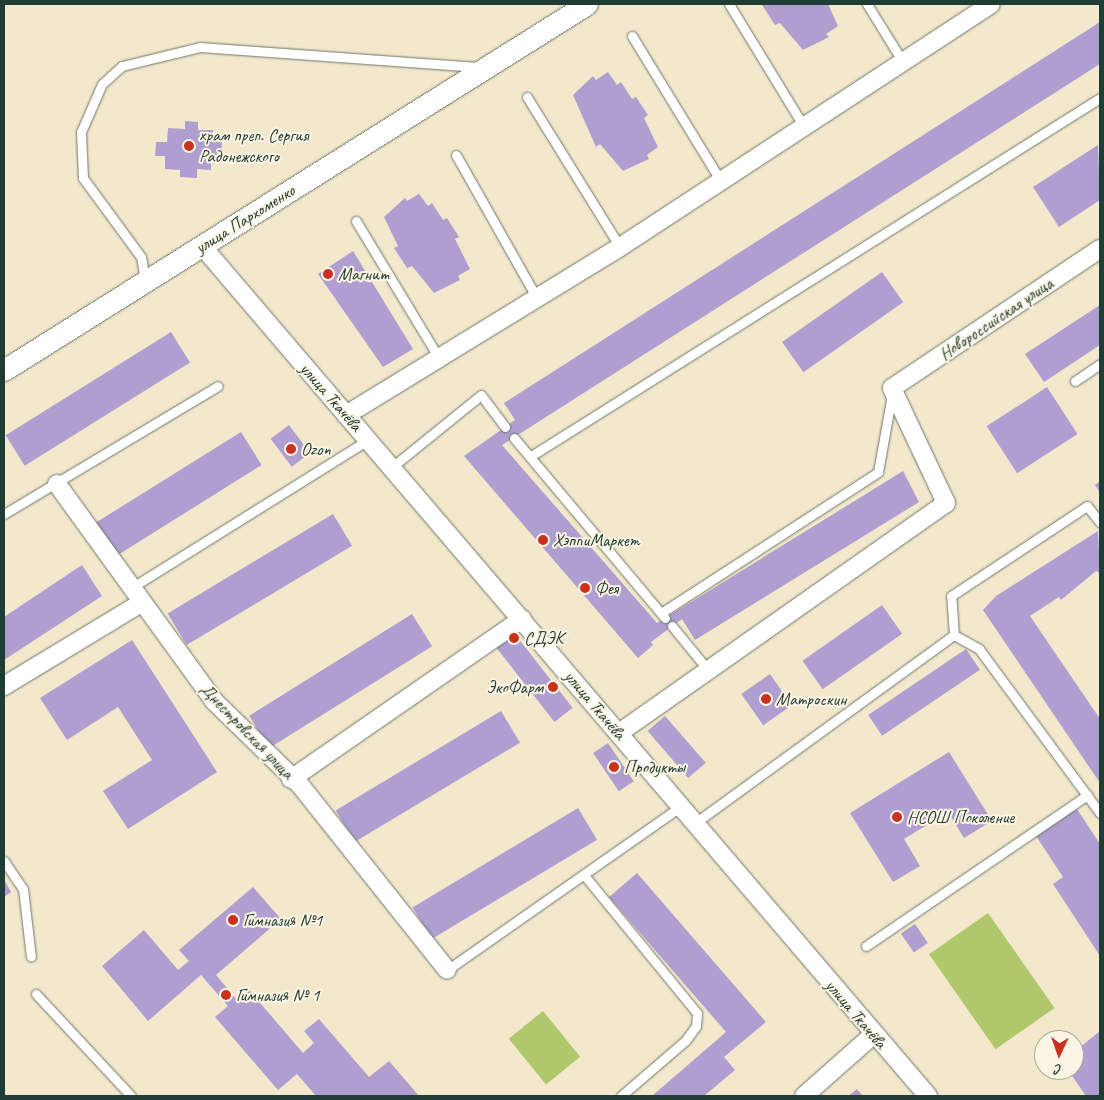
<!DOCTYPE html>
<html>
<head>
<meta charset="utf-8">
<style>
  body { margin:0 }
  #map { position:relative; width:1104px; height:1100px; overflow:hidden; background:#f3e7cc; font-family:Caveat,sans-serif }
  div>[style] { position:absolute }
  .green>* { inset:0; background:#b0c86c; transform-origin:0 0 }
  .building>* { inset:0; background:#af9fd1; transform-origin:0 0 }
  .roads { filter:drop-shadow(0 0 1px #697869) drop-shadow(0 0 1px #697869) }
  .service>* { height:9px; margin:-4.5px; padding:0 4.5px; transform-origin:4.5px; border-radius:4.5px; background:#fff }
  .minor>* { height:18px; margin:-9px; padding:0 9px; transform-origin:9px; border-radius:9px; background:#fff }
  .tertiary>* { height:21px; margin:-10.5px; padding:0 10.5px; transform-origin:10.5px; border-radius:10.5px; background:#fff }
  .dots>* { width:14px; height:14px; translate:-50% -50%; box-sizing:border-box; border:2px solid #fcf5e5; border-radius:50% }
  span { translate:-50% -50%; white-space:nowrap; text-align:center; line-height:1.15; -webkit-text-stroke:4px #fcf5e5; paint-order:stroke }
  .poi-label { font-size:18px; color:#1f3d34 }
  .left { translate:0 -50%; text-align:left }
  .right { translate:-100% -50%; text-align:right }
  .street-label { font-size:18px; color:#1f3d34 }
  .frame { position:absolute; inset:0; border:5px solid #1f3d34; pointer-events:none }
  .north { position:absolute; left:1034px; top:1030px; width:50px; height:50px; box-sizing:border-box; background:#fcf5e5; border:1px solid #a4ab9e; border-radius:50%; rotate:183deg; font-size:14px; font-weight:700; line-height:20px; text-align:center; color:#1f3d34 }
  .north::after { content:''; display:block; margin:auto; width:18px; height:22px; background:#c8321e; clip-path:polygon(50% 0,100% 100%,50% 72%,0 100%) }
</style>
</head>
<body>
<div id="map">
  <div class="green">
    <i style="left:988px;top:913px;width:116px;height:72px;rotate:55deg"></i>
    <i style="left:543px;top:1011px;width:59px;height:44px;rotate:51deg"></i>
  </div>
  <div class="building">
    <i style="clip-path:polygon(828px 4px,838px 26px,826px 34px,829px 37px,803px 50px,780px 23px,775px 25px,762px 5px)"></i>
    <i style="clip-path:polygon(1100px 22px,1100px 64px,502px 445px,657px 623px,903px 471px,919px 502px,695px 640px,682px 619px,651px 642px,653px 645px,638px 658px,464px 456px,515px 420px,504px 403px)"></i>
    <i style="clip-path:polygon(608px 72px,617px 85px,621px 82px,632px 99px,636px 97px,648px 115px,644px 118px,658px 147px,647px 155px,649px 159px,623px 171px,600px 144px,596px 147px,573px 95px,593px 76px,596px 80px)"></i>
    <i style="clip-path:polygon(185px 121px,198px 122px,198px 130px,213px 130px,212px 141px,222px 142px,221px 157px,211px 156px,211px 170px,197px 169px,197px 178px,180px 177px,180px 170px,165px 169px,165px 156px,155px 156px,156px 142px,167px 142px,168px 128px,185px 129px)"></i>
    <i style="clip-path:polygon(1098px 145px,1100px 200px,1059px 227px,1033px 187px)"></i>
    <i style="clip-path:polygon(419px 194px,428px 206px,432px 203px,443px 220px,447px 218px,459px 237px,455px 239px,470px 269px,458px 276px,460px 280px,434px 293px,412px 266px,407px 268px,394px 248px,398px 246px,384px 217px,405px 198px,407px 201px)"></i>
    <i style="clip-path:polygon(353px 251px,413px 349px,383px 367px,318px 274px)"></i>
    <i style="left:882px;top:272px;width:37px;height:122px;rotate:55deg"></i>
    <i style="clip-path:polygon(1100px 305px,1100px 345px,1044px 382px,1025px 354px)"></i>
    <i style="left:171px;top:332px;width:36px;height:195px;rotate:58deg"></i>
    <i style="left:1047px;top:387px;width:56px;height:72px;rotate:57deg"></i>
    <i style="left:289px;top:425px;width:35px;height:23px;rotate:53deg"></i>
    <i style="left:241px;top:432px;width:39px;height:171px;rotate:58deg"></i>
    <i style="clip-path:polygon(1100px 481px,1100px 493px,1095px 485px)"></i>
    <i style="left:333px;top:514px;width:37px;height:193px;rotate:59deg"></i>
    <i style="clip-path:polygon(1098px 531px,1100px 573px,1096px 571px,1061px 600px,1059px 597px,1030px 616px,1100px 719px,1100px 783px,983px 610px,996px 596px)"></i>
    <i style="clip-path:polygon(82px 565px,102px 596px,4px 660px,4px 617px)"></i>
    <i style="left:882px;top:605px;width:35px;height:97px;rotate:55deg"></i>
    <i style="left:412px;top:614px;width:38px;height:192px;rotate:58deg"></i>
    <i style="left:511px;top:629px;width:100px;height:23px;rotate:52deg"></i>
    <i style="clip-path:polygon(132px 640px,217px 772px,128px 829px,103px 791px,152px 760px,118px 707px,67px 740px,40px 698px)"></i>
    <i style="left:966px;top:649px;width:25px;height:118px;rotate:56deg"></i>
    <i style="left:770px;top:674px;width:38px;height:35px;rotate:55deg"></i>
    <i style="left:501px;top:711px;width:37px;height:193px;rotate:59deg"></i>
    <i style="left:665px;top:716px;width:62px;height:23px;rotate:49deg"></i>
    <i style="left:608px;top:743px;width:46px;height:18px;rotate:56deg"></i>
    <i style="clip-path:polygon(949px 752px,992px 821px,964px 838px,948px 812px,904px 839px,920px 866px,893px 882px,850px 813px)"></i>
    <i style="clip-path:polygon(1075px 806px,1100px 844px,1100px 956px,1053px 884px,1063px 877px,1034px 833px)"></i>
    <i style="left:578px;top:808px;width:37px;height:193px;rotate:59deg"></i>
    <i style="clip-path:polygon(637px 873px,766px 1022px,724px 1057px,735px 1070px,704px 1096px,652px 1096px,726px 1032px,609px 897px)"></i>
    <i style="clip-path:polygon(4px 880px,11px 892px,4px 897px)"></i>
    <i style="clip-path:polygon(253px 887px,281px 919px,216px 975px,237px 1000px,249px 990px,303px 1053px,314px 1043px,304px 1031px,319px 1019px,369px 1077px,389px 1061px,419px 1096px,316px 1096px,297px 1074px,278px 1090px,215px 1017px,228px 1006px,201px 975px,148px 1021px,102px 966px,144px 930px,178px 970px,189px 961px,179px 950px)"></i>
    <i style="left:915px;top:924px;width:23px;height:17px;rotate:56deg"></i>
    <i style="clip-path:polygon(1100px 1031px,1100px 1096px,1086px 1096px,1068px 1070px,1074px 1070px,1074px 1052px)"></i>
    <i style="clip-path:polygon(857px 1089px,863px 1096px,848px 1096px)"></i>
  </div>
  <div class="roads">
    <div class="service">
      <i style="left:729px;top:4px;width:144px;rotate:58.6deg"></i>
      <i style="left:867px;top:4px;width:68px;rotate:58.2deg"></i>
      <i style="left:632px;top:36px;width:170px;rotate:58.5deg"></i>
      <i style="left:527px;top:97px;width:176px;rotate:58.2deg"></i>
      <i style="left:456px;top:155px;width:164px;rotate:60.5deg"></i>
      <i style="left:356px;top:221px;width:160px;rotate:58.8deg"></i>
      <i style="left:145px;top:281px;width:24px;rotate:-99deg"></i>
      <i style="left:141px;top:257px;width:98px;rotate:-126.3deg"></i>
      <i style="left:83px;top:178px;width:46px;rotate:-92.5deg"></i>
      <i style="left:81px;top:132px;width:52px;rotate:-66.4deg"></i>
      <i style="left:102px;top:84px;width:27px;rotate:-42deg"></i>
      <i style="left:122px;top:66px;width:80px;rotate:-13.7deg"></i>
      <i style="left:200px;top:47px;width:282px;rotate:4.1deg"></i>
      <i style="left:1075px;top:381px;width:30px;rotate:-34deg"></i>
      <i style="left:514px;top:438px;width:235px;rotate:50deg"></i>
      <i style="left:531px;top:456px;width:672px;rotate:-32.18deg"></i>
      <i style="left:392px;top:467px;width:114px;rotate:-39deg"></i>
      <i style="left:481px;top:395px;width:40px;rotate:53deg"></i>
      <i style="left:4px;top:514px;width:249px;rotate:-30.9deg"></i>
      <i style="left:131px;top:588px;width:279px;rotate:-32deg"></i>
      <i style="left:661px;top:613px;width:259px;rotate:-33deg"></i>
      <i style="left:878px;top:472px;width:79px;rotate:-79.8deg"></i>
      <i style="left:672px;top:626px;width:57px;rotate:50.7deg"></i>
      <i style="left:954px;top:635px;width:29px;rotate:29deg"></i>
      <i style="left:979px;top:649px;width:204px;rotate:53.6deg"></i>
      <i style="left:695px;top:823px;width:320px;rotate:-36deg"></i>
      <i style="left:954px;top:635px;width:39px;rotate:-94deg"></i>
      <i style="left:951px;top:596px;width:163px;rotate:-33.5deg"></i>
      <i style="left:1087px;top:506px;width:21px;rotate:51deg"></i>
      <i style="left:4px;top:861px;width:34px;rotate:56deg"></i>
      <i style="left:23px;top:889px;width:68px;rotate:83.3deg"></i>
      <i style="left:584px;top:875px;width:178px;rotate:50.7deg"></i>
      <i style="left:697px;top:1013px;width:13px;rotate:94deg"></i>
      <i style="left:696px;top:1026px;width:17px;rotate:126deg"></i>
      <i style="left:686px;top:1040px;width:86px;rotate:139.3deg"></i>
      <i style="left:866px;top:946px;width:268px;rotate:-34.3deg"></i>
      <i style="left:447px;top:970px;width:286px;rotate:-35deg"></i>
      <i style="left:36px;top:994px;width:139px;rotate:47deg"></i>
    </div>
    <div class="minor">
      <i style="left:202px;top:246px;width:1118px;rotate:49.5deg"></i>
      <i style="left:346px;top:415px;width:321px;rotate:-31.5deg"></i>
      <i style="left:620px;top:247px;width:443px;rotate:-33.2deg"></i>
      <i style="left:57px;top:484px;width:268px;rotate:54.1deg"></i>
      <i style="left:214px;top:701px;width:120px;rotate:44.3deg"></i>
      <i style="left:300px;top:785px;width:236px;rotate:51.5deg"></i>
      <i style="left:4px;top:686px;width:160px;rotate:-31.2deg"></i>
      <i style="left:619px;top:733px;width:400px;rotate:-35.1deg"></i>
      <i style="left:946px;top:503px;width:127px;rotate:-115.2deg"></i>
      <i style="left:892px;top:388px;width:250px;rotate:-33.8deg"></i>
      <i style="left:291px;top:779px;width:281px;rotate:-34.7deg"></i>
      <i style="left:804px;top:1096px;width:92px;rotate:-41.5deg"></i>
    </div>
    <div class="tertiary">
      <i style="left:4px;top:370px;width:688px;rotate:-32.12deg"></i>
    </div>
  </div>
  <div class="dots">
    <i style="left:189px;top:146px;background:#c8321e"></i>
    <i style="left:328px;top:274px;background:#c8321e"></i>
    <i style="left:291px;top:449px;background:#c8321e"></i>
    <i style="left:543px;top:540px;background:#c8321e"></i>
    <i style="left:585px;top:588px;background:#c8321e"></i>
    <i style="left:514px;top:638px;background:#c8321e"></i>
    <i style="left:553px;top:687px;background:#c8321e"></i>
    <i style="left:766px;top:699px;background:#c8321e"></i>
    <i style="left:614px;top:767px;background:#c8321e"></i>
    <i style="left:897px;top:817px;background:#c8321e"></i>
    <i style="left:233px;top:920px;background:#c8321e"></i>
    <i style="left:226px;top:995px;background:#c8321e"></i>
  </div>
  <div class="poi-label">
    <span class="left" style="left:199px;top:146px">храм преп. Сергия<br>Радонежского</span>
    <span class="left" style="left:338px;top:274px">Магнит</span>
    <span class="left" style="left:301px;top:449px">Ozon</span>
    <span class="left" style="left:553px;top:540px">ХэппиМаркет</span>
    <span class="left" style="left:595px;top:588px">Фея</span>
    <span class="left" style="left:524px;top:638px">СДЭК</span>
    <span class="right" style="left:543px;top:687px">ЭкоФарм</span>
    <span class="left" style="left:776px;top:699px">Матроскин</span>
    <span class="left" style="left:624px;top:767px">Продукты</span>
    <span class="left" style="left:907px;top:817px">НСОШ Поколение</span>
    <span class="left" style="left:243px;top:920px">Гимназия №1</span>
    <span class="left" style="left:236px;top:995px">Гимназия № 1</span>
  </div>
  <div class="street-label">
    <span style="left:245px;top:219px;rotate:-32deg">улица Пархоменко</span>
    <span style="left:996px;top:319px;rotate:-34deg">Новороссийская улица</span>
    <span style="left:331px;top:397px;rotate:49deg">улица Ткачёва</span>
    <span style="left:595px;top:705px;rotate:50deg">улица Ткачёва</span>
    <span style="left:247px;top:731px;rotate:46deg">Днестровская улица</span>
    <span style="left:856px;top:1014px;rotate:50deg">улица Ткачёва</span>
  </div>
  <div class="frame"></div>
  <div class="north">С</div>
</div>
</body>
</html>
